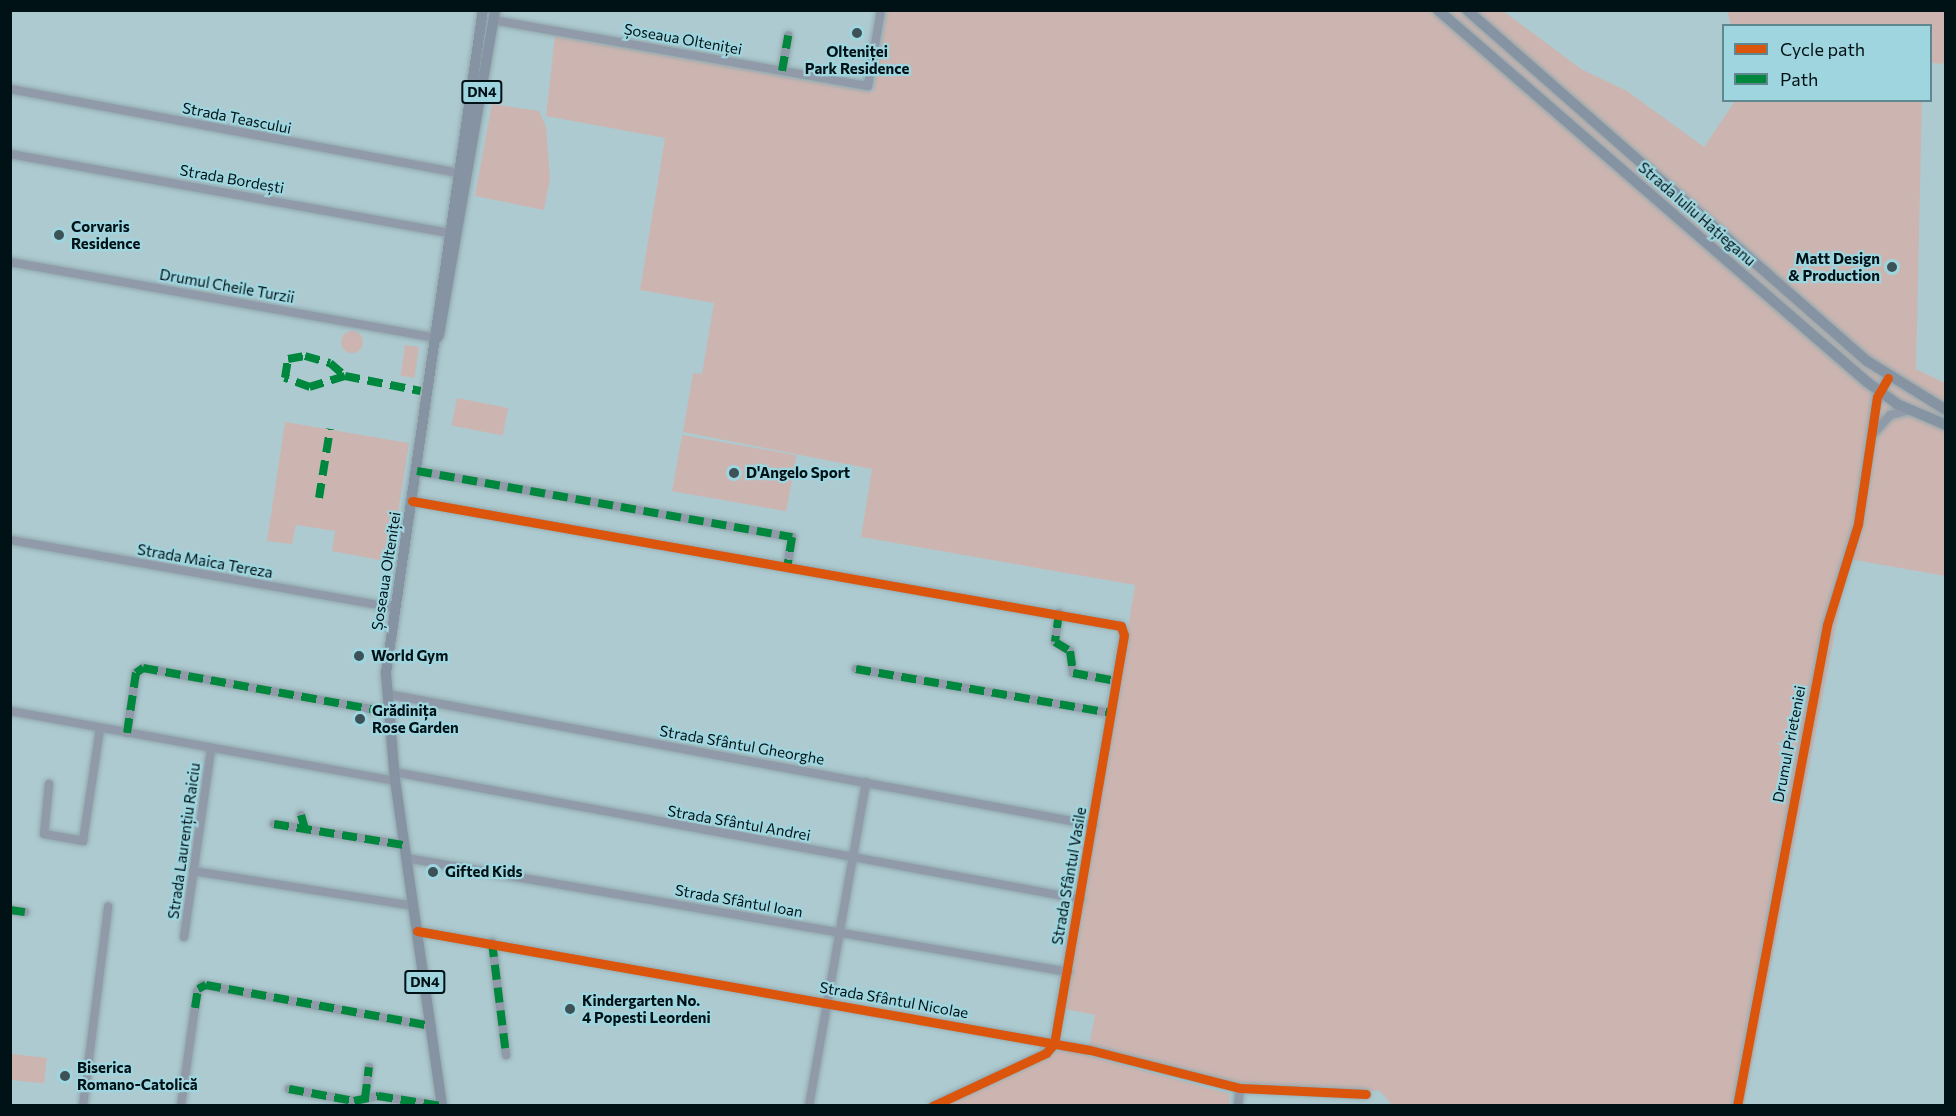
<!DOCTYPE html>
<html>
<head>
<meta charset="utf-8">
<style>
  body { margin:0 }
  #map { position:relative; width:1956px; height:1116px; overflow:hidden; background:#adcad0; font-family:Commissioner,sans-serif }
  div>[style] { position:absolute }
  .green>* { inset:0; background:#ccb5b1; transform-origin:0 0 }
  .round { border-radius:50% }
  .roads { filter:drop-shadow(0 0 2px #90a7ac) drop-shadow(0 0 2px #90a7ac) }
  .minor>* { height:8px; margin:-4px; padding:0 4px; transform-origin:4px; border-radius:4px; background:#909aa9 }
  .major>* { height:10px; margin:-5px; padding:0 5px; transform-origin:5px; border-radius:5px; background:#8693a3 }
  .quiet>* { height:8px; margin-top:-4px; transform-origin:0; background:repeating-linear-gradient(90deg,#00873e 0 15px,transparent 0 23px) }
  .cycleway>* { height:9px; margin:-4.5px; padding:0 4.5px; transform-origin:4.5px; border-radius:4.5px; background:#dc550c }
  .dots>* { width:16px; height:16px; translate:-50% -50%; box-sizing:border-box; border:3px solid #9ed5df; border-radius:50% }
  span { translate:-50% -50%; white-space:nowrap; text-align:center; line-height:1.15; -webkit-text-stroke:4.5px #9ed5df; paint-order:stroke }
  .shield-label span { padding:2px 4px; background:#9ed5df; border:2px solid; border-radius:4px; -webkit-text-stroke-width:0 }
  .shield-label { font-size:14px; color:#001216; font-weight:700 }
  .street-label { font-size:15px; color:#001216 }
  .poi-label { font-size:15px; color:#001216; font-weight:700 }
  .left { translate:0 -50%; text-align:left }
  .right { translate:-100% -50%; text-align:right }
  .frame { position:absolute; inset:0; border:12px solid #001216; pointer-events:none }
  .legend { position:absolute; left:1722px; top:24px; width:210px; height:78px; box-sizing:border-box; background:#9ed5df; border:2px solid #5f878f; margin:0; padding:8px 10px; list-style:none; font-size:18px; color:#001216 }
  .legend li { display:flex; align-items:center; gap:12px; height:30px }
  .legend b { width:30px; border:2px solid #5f878f }
</style>
</head>
<body>
<div id="map">
  <div class="green">
    <i style="clip-path:polygon(887px 10px,1503px 11px,1581px 69px,1627px 91px,1704px 147px,1735px 101px,1922px 101px,1916px 369px,1945px 383px,1945px 576px,1849px 559px,1744px 1105px,1392px 1105px,1380px 1091px,1235px 1083px,1089px 1047px,1095px 1015px,1066px 1009px,1135px 585px,861px 537px,872px 469px,683px 432px,693px 373px,702px 374px,714px 303px,640px 290px,665px 138px,546px 116px,555px 36px,873px 92px)"></i>
    <i style="clip-path:polygon(1727px 11px,1945px 11px,1945px 64px,1931px 63px,1930px 26px,1731px 25px)"></i>
    <i style="clip-path:polygon(492px 104px,539px 111px,546px 127px,550px 178px,544px 210px,475px 196px)"></i>
    <i class="round" style="left:341px;top:331px;width:22px;height:22px"></i>
    <i style="left:405px;top:345px;width:14px;height:31px;rotate:8deg"></i>
    <i style="left:457px;top:398px;width:52px;height:28px;rotate:11deg"></i>
    <i style="clip-path:polygon(285px 422px,409px 443px,390px 562px,332px 551px,335px 531px,296px 525px,292px 544px,267px 541px)"></i>
    <i style="left:682px;top:435px;width:116px;height:57px;rotate:10deg"></i>
    <i style="clip-path:polygon(1063px 1049px,1230px 1094px,1229px 1106px,942px 1106px)"></i>
    <i style="left:11px;top:1054px;width:36px;height:26px;rotate:6deg"></i>
  </div>
  <div class="roads">
    <div class="minor">
      <i style="left:493px;top:20px;width:381px;rotate:10deg"></i>
      <i style="left:868px;top:86px;width:77px;rotate:-80.3deg"></i>
      <i style="left:782px;top:71px;width:36px;rotate:-80deg"></i>
      <i style="left:10px;top:89px;width:462px;rotate:10.6deg"></i>
      <i style="left:10px;top:154px;width:446px;rotate:10.2deg"></i>
      <i style="left:10px;top:262px;width:435px;rotate:10.1deg"></i>
      <i style="left:1874px;top:433px;width:24px;rotate:-48deg"></i>
      <i style="left:1890px;top:415px;width:20px;rotate:-15deg"></i>
      <i style="left:417px;top:471px;width:381px;rotate:10deg"></i>
      <i style="left:792px;top:537px;width:31px;rotate:99deg"></i>
      <i style="left:412px;top:501px;width:720px;rotate:10deg"></i>
      <i style="left:1121px;top:626px;width:9px;rotate:72deg"></i>
      <i style="left:1124px;top:635px;width:415px;rotate:99.7deg"></i>
      <i style="left:1054px;top:1044px;width:12px;rotate:132deg"></i>
      <i style="left:1046px;top:1053px;width:125px;rotate:154.9deg"></i>
      <i style="left:10px;top:540px;width:391px;rotate:10deg"></i>
      <i style="left:1059px;top:613px;width:29px;rotate:98deg"></i>
      <i style="left:1055px;top:642px;width:17px;rotate:31deg"></i>
      <i style="left:1070px;top:651px;width:22px;rotate:82deg"></i>
      <i style="left:1073px;top:673px;width:44px;rotate:10.5deg"></i>
      <i style="left:856px;top:669px;width:259px;rotate:9.8deg"></i>
      <i style="left:387px;top:694px;width:718px;rotate:10.51deg"></i>
      <i style="left:10px;top:711px;width:391px;rotate:10.3deg"></i>
      <i style="left:127px;top:733px;width:61px;rotate:-81.5deg"></i>
      <i style="left:136px;top:673px;width:9px;rotate:-36deg"></i>
      <i style="left:143px;top:668px;width:249px;rotate:10.2deg"></i>
      <i style="left:394px;top:772px;width:698px;rotate:10.49deg"></i>
      <i style="left:49px;top:784px;width:50px;rotate:95.7deg"></i>
      <i style="left:44px;top:834px;width:40px;rotate:10deg"></i>
      <i style="left:83px;top:841px;width:114px;rotate:-81.4deg"></i>
      <i style="left:301px;top:815px;width:15px;rotate:74deg"></i>
      <i style="left:274px;top:824px;width:132px;rotate:9.2deg"></i>
      <i style="left:406px;top:858px;width:672px;rotate:9.77deg"></i>
      <i style="left:193px;top:871px;width:223px;rotate:9deg"></i>
      <i style="left:10px;top:910px;width:15px;rotate:8deg"></i>
      <i style="left:417px;top:931px;width:683px;rotate:10.03deg"></i>
      <i style="left:1090px;top:1050px;width:155px;rotate:14.2deg"></i>
      <i style="left:1240px;top:1088px;width:126px;rotate:2.7deg"></i>
      <i style="left:184px;top:937px;width:190px;rotate:-81.8deg"></i>
      <i style="left:492px;top:942px;width:114px;rotate:82.9deg"></i>
      <i style="left:289px;top:1089px;width:66px;rotate:10.5deg"></i>
      <i style="left:354px;top:1101px;width:25px;rotate:-12deg"></i>
      <i style="left:378px;top:1096px;width:64px;rotate:9deg"></i>
      <i style="left:365px;top:1099px;width:32px;rotate:-83deg"></i>
      <i style="left:83px;top:1106px;width:201px;rotate:-82.8deg"></i>
      <i style="left:181px;top:1106px;width:115px;rotate:-82deg"></i>
      <i style="left:197px;top:992px;width:9px;rotate:-54deg"></i>
      <i style="left:202px;top:985px;width:233px;rotate:10.2deg"></i>
      <i style="left:809px;top:1106px;width:329px;rotate:-80deg"></i>
      <i style="left:1238px;top:1106px;width:18px;rotate:-84deg"></i>
      <i style="left:1737px;top:1106px;width:489px;rotate:-79.4deg"></i>
      <i style="left:1827px;top:625px;width:106px;rotate:-72.9deg"></i>
      <i style="left:1858px;top:524px;width:128px;rotate:-81.5deg"></i>
      <i style="left:1877px;top:397px;width:22px;rotate:-60deg"></i>
    </div>
    <div class="major">
      <i style="left:1438px;top:10px;width:568px;rotate:40.93deg"></i>
      <i style="left:1867px;top:382px;width:37px;rotate:36deg"></i>
      <i style="left:1897px;top:404px;width:53px;rotate:23.2deg"></i>
      <i style="left:1467px;top:10px;width:532px;rotate:41.27deg"></i>
      <i style="left:1867px;top:361px;width:93px;rotate:31.8deg"></i>
      <i style="left:439px;top:335px;width:330px;rotate:-80.2deg"></i>
      <i style="left:442px;top:1106px;width:328px;rotate:-98.2deg"></i>
      <i style="left:395px;top:781px;width:108px;rotate:-94.8deg"></i>
      <i style="left:386px;top:673px;width:670px;rotate:-81.68deg"></i>
    </div>
  </div>
  <div class="quiet">
    <i style="left:782px;top:71px;width:36px;rotate:-80deg"></i>
    <i style="left:345px;top:376px;width:37px;rotate:163deg"></i>
    <i style="left:310px;top:387px;width:27px;rotate:-160deg"></i>
    <i style="left:285px;top:378px;width:19px;rotate:-81deg"></i>
    <i style="left:288px;top:359px;width:17px;rotate:-10deg"></i>
    <i style="left:305px;top:356px;width:26px;rotate:16deg"></i>
    <i style="left:330px;top:363px;width:20px;rotate:41deg"></i>
    <i style="left:345px;top:376px;width:77px;rotate:11.2deg"></i>
    <i style="left:417px;top:471px;width:381px;rotate:10deg"></i>
    <i style="left:792px;top:537px;width:31px;rotate:99deg"></i>
    <i style="left:319px;top:498px;width:70px;rotate:-80.9deg"></i>
    <i style="left:1059px;top:613px;width:29px;rotate:98deg"></i>
    <i style="left:1055px;top:642px;width:17px;rotate:31deg"></i>
    <i style="left:1070px;top:651px;width:22px;rotate:82deg"></i>
    <i style="left:1073px;top:673px;width:44px;rotate:10.5deg"></i>
    <i style="left:856px;top:669px;width:259px;rotate:9.8deg"></i>
    <i style="left:1111px;top:713px;width:6px;rotate:-81deg"></i>
    <i style="left:127px;top:733px;width:61px;rotate:-81.5deg"></i>
    <i style="left:136px;top:673px;width:9px;rotate:-36deg"></i>
    <i style="left:143px;top:668px;width:249px;rotate:10.2deg"></i>
    <i style="left:301px;top:815px;width:15px;rotate:74deg"></i>
    <i style="left:274px;top:824px;width:132px;rotate:9.2deg"></i>
    <i style="left:10px;top:910px;width:15px;rotate:8deg"></i>
    <i style="left:492px;top:942px;width:114px;rotate:82.9deg"></i>
    <i style="left:195px;top:1008px;width:19px;rotate:-81deg"></i>
    <i style="left:198px;top:989px;width:9px;rotate:-27deg"></i>
    <i style="left:206px;top:985px;width:229px;rotate:10.3deg"></i>
    <i style="left:289px;top:1089px;width:66px;rotate:10.5deg"></i>
    <i style="left:354px;top:1101px;width:25px;rotate:-12deg"></i>
    <i style="left:378px;top:1096px;width:64px;rotate:9deg"></i>
    <i style="left:365px;top:1099px;width:32px;rotate:-83deg"></i>
  </div>
  <div class="cycleway">
    <i style="left:412px;top:501px;width:720px;rotate:10deg"></i>
    <i style="left:1121px;top:626px;width:9px;rotate:72deg"></i>
    <i style="left:1124px;top:635px;width:415px;rotate:99.7deg"></i>
    <i style="left:1054px;top:1044px;width:12px;rotate:132deg"></i>
    <i style="left:1046px;top:1053px;width:125px;rotate:154.9deg"></i>
    <i style="left:417px;top:931px;width:683px;rotate:10.03deg"></i>
    <i style="left:1090px;top:1050px;width:155px;rotate:14.2deg"></i>
    <i style="left:1240px;top:1088px;width:126px;rotate:2.7deg"></i>
    <i style="left:1737px;top:1106px;width:489px;rotate:-79.4deg"></i>
    <i style="left:1827px;top:625px;width:106px;rotate:-72.9deg"></i>
    <i style="left:1858px;top:524px;width:128px;rotate:-81.5deg"></i>
    <i style="left:1877px;top:397px;width:22px;rotate:-60deg"></i>
  </div>
  <div class="dots">
    <i style="left:857px;top:33px;background:#3d5257"></i>
    <i style="left:59px;top:235px;background:#3d5257"></i>
    <i style="left:1892px;top:267px;background:#3d5257"></i>
    <i style="left:734px;top:473px;background:#3d5257"></i>
    <i style="left:359px;top:656px;background:#3d5257"></i>
    <i style="left:360px;top:719px;background:#3d5257"></i>
    <i style="left:433px;top:872px;background:#3d5257"></i>
    <i style="left:570px;top:1009px;background:#3d5257"></i>
    <i style="left:65px;top:1076px;background:#3d5257"></i>
  </div>
  <div class="shield-label">
    <span style="left:482px;top:92px">DN4</span>
    <span style="left:425px;top:982px">DN4</span>
  </div>
  <div class="street-label">
    <span style="left:683px;top:39px;rotate:10deg">Șoseaua Olteniței</span>
    <span style="left:237px;top:118px;rotate:11deg">Strada Teascului</span>
    <span style="left:232px;top:179px;rotate:10deg">Strada Bordești</span>
    <span style="left:1697px;top:214px;rotate:41deg">Strada Iuliu Hațieganu</span>
    <span style="left:227px;top:286px;rotate:10deg">Drumul Cheile Turzii</span>
    <span style="left:205px;top:561px;rotate:10deg">Strada Maica Tereza</span>
    <span style="left:386px;top:571px;rotate:-81deg">Șoseaua Olteniței</span>
    <span style="left:1789px;top:744px;rotate:-79deg">Drumul Prieteniei</span>
    <span style="left:742px;top:745px;rotate:10deg">Strada Sfântul Gheorghe</span>
    <span style="left:739px;top:823px;rotate:10deg">Strada Sfântul Andrei</span>
    <span style="left:184px;top:841px;rotate:-82deg">Strada Laurențiu Raiciu</span>
    <span style="left:1069px;top:876px;rotate:-80deg">Strada Sfântul Vasile</span>
    <span style="left:739px;top:901px;rotate:10deg">Strada Sfântul Ioan</span>
    <span style="left:894px;top:1000px;rotate:10deg">Strada Sfântul Nicolae</span>
  </div>
  <div class="poi-label">
    <span style="left:857px;top:60px">Olteniței<br>Park Residence</span>
    <span class="left" style="left:71px;top:235px">Corvaris<br>Residence</span>
    <span class="right" style="left:1880px;top:267px">Matt Design<br>&amp; Production</span>
    <span class="left" style="left:746px;top:473px">D'Angelo Sport</span>
    <span class="left" style="left:371px;top:656px">World Gym</span>
    <span class="left" style="left:372px;top:719px">Grădinița<br>Rose Garden</span>
    <span class="left" style="left:445px;top:872px">Gifted Kids</span>
    <span class="left" style="left:582px;top:1009px">Kindergarten No.<br>4 Popesti Leordeni</span>
    <span class="left" style="left:77px;top:1076px">Biserica<br>Romano-Catolică</span>
  </div>
  <div class="frame"></div>
  <ul class="legend">
  <li><b style="height:8px;background:#dc550c"></b>Cycle path</li>
  <li><b style="height:8px;background:#00873e"></b>Path</li>
  </ul>
</div>
</body>
</html>
